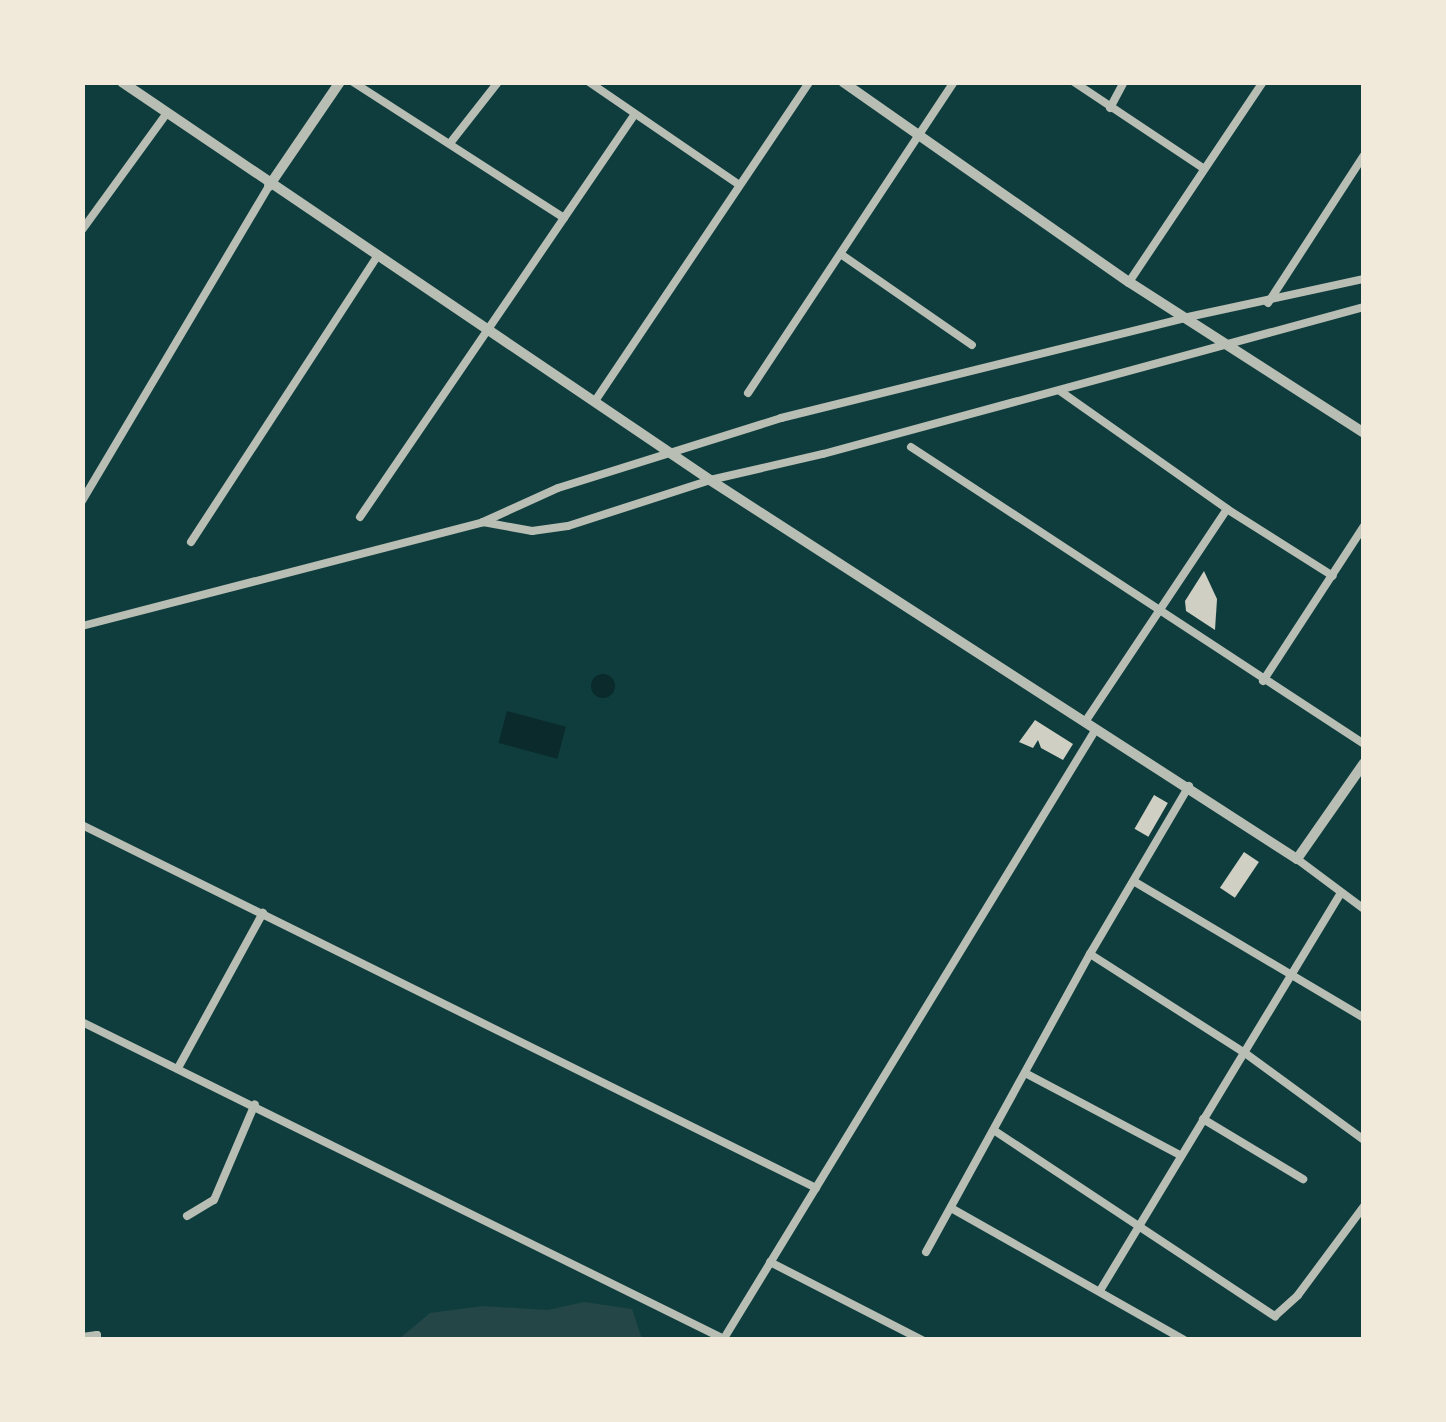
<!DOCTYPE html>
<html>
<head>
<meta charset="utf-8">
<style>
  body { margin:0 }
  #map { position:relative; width:1446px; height:1422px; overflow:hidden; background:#0f3d3e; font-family:Lato,sans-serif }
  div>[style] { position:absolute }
  .green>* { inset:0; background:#244646 }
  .water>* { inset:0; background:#0a2a2b; transform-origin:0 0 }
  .round { border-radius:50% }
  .building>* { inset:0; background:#cfcfc3; transform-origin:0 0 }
  .minor>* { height:8px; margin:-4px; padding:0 4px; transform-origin:4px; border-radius:4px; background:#b8beb3 }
  .tertiary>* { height:10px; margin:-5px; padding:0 5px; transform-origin:5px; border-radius:5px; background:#b8beb3 }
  span { translate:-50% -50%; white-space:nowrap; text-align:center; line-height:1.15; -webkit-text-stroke:8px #f1e9da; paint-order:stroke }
  .frame { position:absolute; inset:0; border:85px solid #f1e9da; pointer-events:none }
</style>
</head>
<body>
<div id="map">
  <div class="green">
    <i style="clip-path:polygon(584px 1302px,632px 1309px,642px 1339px,399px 1339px,430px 1313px,483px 1306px,548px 1310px)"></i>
  </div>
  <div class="water">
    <i class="round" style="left:591px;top:674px;width:24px;height:24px"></i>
    <i style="left:507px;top:711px;width:61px;height:33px;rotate:15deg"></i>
  </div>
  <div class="building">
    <i style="clip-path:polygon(1204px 571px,1217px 599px,1215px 630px,1186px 611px,1185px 601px)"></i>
    <i style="clip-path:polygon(1035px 720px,1073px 744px,1063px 760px,1041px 748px,1038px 740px,1033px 748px,1019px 742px)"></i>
    <i style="left:1154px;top:795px;width:16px;height:39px;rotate:30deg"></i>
    <i style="left:1244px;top:852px;width:18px;height:43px;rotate:34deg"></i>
  </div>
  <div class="minor">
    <i style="left:353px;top:82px;width:251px;rotate:32.8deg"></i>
    <i style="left:589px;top:82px;width:181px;rotate:34.4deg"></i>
    <i style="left:1074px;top:82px;width:155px;rotate:33.7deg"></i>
    <i style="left:1110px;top:108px;width:30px;rotate:-62deg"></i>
    <i style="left:451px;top:142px;width:76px;rotate:-51.9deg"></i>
    <i style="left:82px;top:230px;width:145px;rotate:-54deg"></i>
    <i style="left:842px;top:255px;width:158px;rotate:34.7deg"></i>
    <i style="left:1129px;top:282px;width:241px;rotate:-56.2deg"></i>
    <i style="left:1268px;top:303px;width:176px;rotate:-57deg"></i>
    <i style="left:1060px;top:391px;width:204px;rotate:35.2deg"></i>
    <i style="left:1227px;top:509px;width:125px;rotate:32.3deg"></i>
    <i style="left:748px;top:393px;width:373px;rotate:-56.5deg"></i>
    <i style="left:595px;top:401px;width:384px;rotate:-56.1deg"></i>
    <i style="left:911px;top:447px;width:542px;rotate:33.25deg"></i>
    <i style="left:82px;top:501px;width:366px;rotate:-59.3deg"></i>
    <i style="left:360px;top:517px;width:486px;rotate:-55.7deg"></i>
    <i style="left:483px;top:522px;width:50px;rotate:10.4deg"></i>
    <i style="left:532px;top:531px;width:36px;rotate:-8deg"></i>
    <i style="left:568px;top:526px;width:149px;rotate:-17.9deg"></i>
    <i style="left:710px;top:480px;width:116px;rotate:-13deg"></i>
    <i style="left:823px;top:454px;width:561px;rotate:-15.2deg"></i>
    <i style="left:191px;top:542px;width:343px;rotate:-56.9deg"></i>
    <i style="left:82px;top:626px;width:414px;rotate:-14.5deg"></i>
    <i style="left:483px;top:522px;width:82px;rotate:-24.4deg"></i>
    <i style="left:558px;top:488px;width:234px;rotate:-17.4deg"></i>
    <i style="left:781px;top:418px;width:419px;rotate:-13.9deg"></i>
    <i style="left:1188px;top:317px;width:180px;rotate:-12.2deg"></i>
    <i style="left:1263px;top:681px;width:185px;rotate:-56.9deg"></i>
    <i style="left:1085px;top:722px;width:256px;rotate:-56.3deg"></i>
    <i style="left:82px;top:825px;width:819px;rotate:26.31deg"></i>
    <i style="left:1297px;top:859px;width:84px;rotate:36.7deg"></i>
    <i style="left:1135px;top:882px;width:266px;rotate:30.7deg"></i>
    <i style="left:1090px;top:954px;width:184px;rotate:32.6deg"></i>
    <i style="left:1245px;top:1053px;width:147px;rotate:36.2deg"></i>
    <i style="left:82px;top:1022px;width:718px;rotate:26.28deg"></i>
    <i style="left:178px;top:1068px;width:177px;rotate:-61.3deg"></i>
    <i style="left:1027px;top:1074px;width:173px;rotate:27.9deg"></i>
    <i style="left:1203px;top:1119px;width:117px;rotate:31deg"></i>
    <i style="left:995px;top:1131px;width:336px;rotate:33.5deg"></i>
    <i style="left:1275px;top:1316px;width:31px;rotate:-42deg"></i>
    <i style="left:1298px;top:1295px;width:111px;rotate:-53.4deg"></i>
    <i style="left:951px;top:1208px;width:268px;rotate:29.5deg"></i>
    <i style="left:187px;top:1216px;width:31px;rotate:-31deg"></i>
    <i style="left:214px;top:1200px;width:104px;rotate:-66.9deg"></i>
    <i style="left:926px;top:1252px;width:340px;rotate:-61.2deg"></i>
    <i style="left:1090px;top:954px;width:195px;rotate:-59.5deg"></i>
    <i style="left:770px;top:1262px;width:171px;rotate:27.2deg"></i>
    <i style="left:1101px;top:1289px;width:462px;rotate:-58.8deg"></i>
    <i style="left:82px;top:1337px;width:15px;rotate:-8deg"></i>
    <i style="left:97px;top:1335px;width:5px;rotate:90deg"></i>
    <i style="left:723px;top:1340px;width:716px;rotate:-58.6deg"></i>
  </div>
  <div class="tertiary">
    <i style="left:122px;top:82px;width:710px;rotate:34.09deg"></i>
    <i style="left:710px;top:480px;width:699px;rotate:32.85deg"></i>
    <i style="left:1297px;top:859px;width:117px;rotate:-55.1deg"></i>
    <i style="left:843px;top:82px;width:349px;rotate:35deg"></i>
    <i style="left:1129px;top:282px;width:279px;rotate:32.7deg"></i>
    <i style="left:269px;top:186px;width:126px;rotate:-55.7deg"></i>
  </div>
  <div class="frame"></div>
</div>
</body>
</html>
